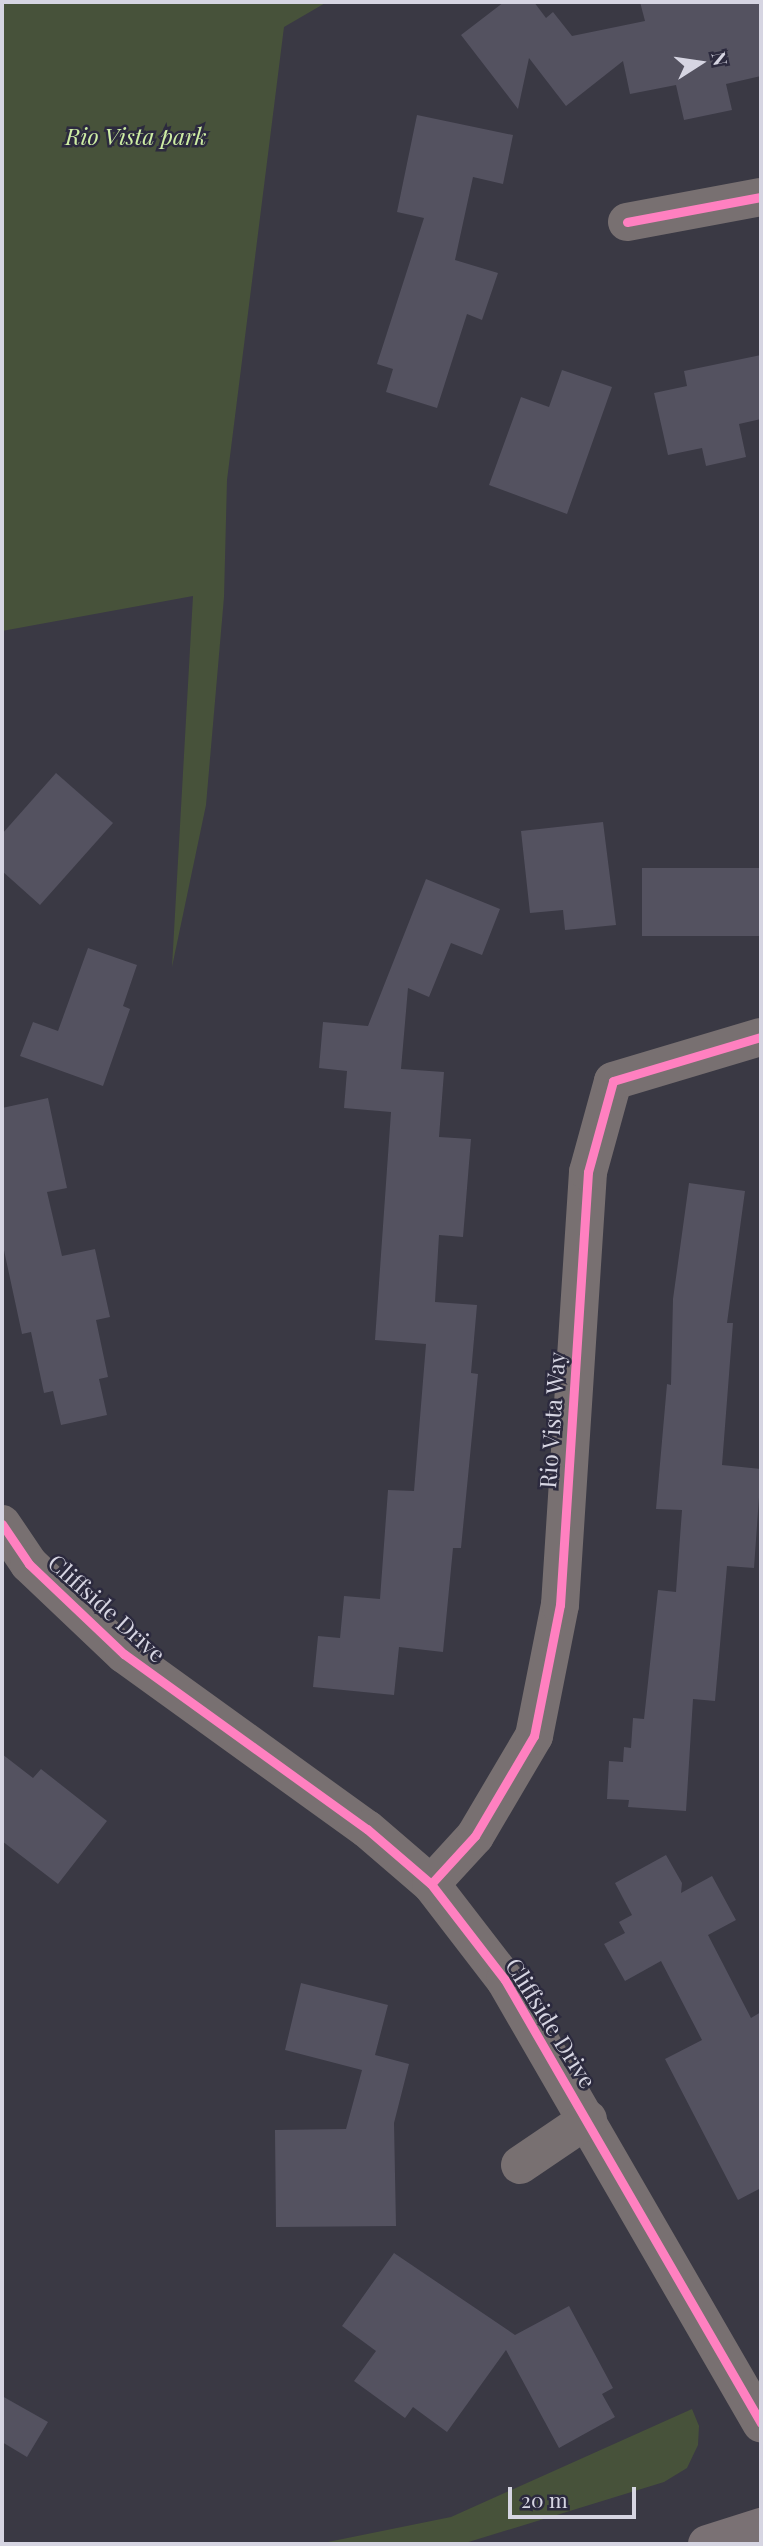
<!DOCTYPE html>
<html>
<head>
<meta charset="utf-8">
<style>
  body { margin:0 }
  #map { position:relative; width:763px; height:2546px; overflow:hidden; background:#3a3944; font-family:"Playfair Display",serif }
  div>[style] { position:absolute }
  .green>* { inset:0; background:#47523a }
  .building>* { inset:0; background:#545260; transform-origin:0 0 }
  .minor>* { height:38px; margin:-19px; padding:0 19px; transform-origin:19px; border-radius:19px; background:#787071 }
  .major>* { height:38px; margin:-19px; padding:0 19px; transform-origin:19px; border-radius:19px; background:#7a7174 }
  .cycleway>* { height:9px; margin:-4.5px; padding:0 4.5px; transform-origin:4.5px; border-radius:4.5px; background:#ff80c0 }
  span { translate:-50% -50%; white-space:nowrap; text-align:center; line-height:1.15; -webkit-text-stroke:5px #2c2a3e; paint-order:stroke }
  .park-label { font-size:23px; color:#ceeea4; font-style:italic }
  .street-label { font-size:23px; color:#d6d5e2 }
  .frame { position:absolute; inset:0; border:4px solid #d6d5e2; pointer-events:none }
  .north { position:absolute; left:665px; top:28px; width:70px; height:70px; -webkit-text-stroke:5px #2c2a3e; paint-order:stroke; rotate:78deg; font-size:19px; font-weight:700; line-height:28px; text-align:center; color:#d6d5e2 }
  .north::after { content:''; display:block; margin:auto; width:24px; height:32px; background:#d6d5e2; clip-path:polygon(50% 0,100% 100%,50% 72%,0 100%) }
  .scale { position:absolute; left:508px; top:2487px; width:128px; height:32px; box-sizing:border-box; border:4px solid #d6d5e2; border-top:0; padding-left:9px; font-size:21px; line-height:24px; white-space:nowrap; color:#d6d5e2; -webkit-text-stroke:5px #2c2a3e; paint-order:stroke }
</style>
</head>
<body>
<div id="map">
  <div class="green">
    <i style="clip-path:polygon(2px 2px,327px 2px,284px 27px,227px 480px,224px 597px,206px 805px,172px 967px,193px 596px,2px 631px)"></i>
    <i style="clip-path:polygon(692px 2409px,699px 2426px,698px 2445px,687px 2468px,664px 2482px,462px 2544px,318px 2544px,451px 2517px)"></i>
  </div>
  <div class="building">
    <i style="clip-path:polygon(504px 2px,534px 2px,546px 18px,553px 12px,572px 36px,645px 21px,640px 2px,761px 2px,761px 76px,726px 84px,732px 110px,684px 120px,676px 85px,630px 94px,623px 61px,566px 106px,529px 58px,518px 109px,461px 35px)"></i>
    <i style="clip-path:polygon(417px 115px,513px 135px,503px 184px,473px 177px,455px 260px,498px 273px,482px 320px,467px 314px,437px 408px,386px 392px,393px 369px,377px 364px,424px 218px,397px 212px)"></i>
    <i style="clip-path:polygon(761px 355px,761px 419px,739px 424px,746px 457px,706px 466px,702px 448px,668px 455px,654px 393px,687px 386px,684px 371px)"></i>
    <i style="clip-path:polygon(562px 370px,612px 387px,567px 514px,489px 485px,521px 397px,549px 407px)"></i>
    <i style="clip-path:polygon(56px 773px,113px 823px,40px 905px,2px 871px,2px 834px)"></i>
    <i style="clip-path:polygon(603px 822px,616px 925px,565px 930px,563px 910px,530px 913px,521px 831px)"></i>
    <i style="left:761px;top:868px;width:68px;height:119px;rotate:90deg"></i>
    <i style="clip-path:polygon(426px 879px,500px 909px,482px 955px,451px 943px,429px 997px,408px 988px,401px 1069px,444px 1072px,439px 1137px,471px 1139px,463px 1237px,439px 1235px,435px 1302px,477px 1305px,471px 1373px,478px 1374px,461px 1548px,453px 1548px,443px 1652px,399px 1647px,394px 1695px,313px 1687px,318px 1636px,340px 1638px,344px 1596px,380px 1599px,388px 1490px,414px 1491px,426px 1344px,375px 1340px,391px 1112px,344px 1108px,347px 1071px,319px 1068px,323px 1022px,368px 1026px)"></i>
    <i style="clip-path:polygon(88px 948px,137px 965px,123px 1006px,130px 1009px,103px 1086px,20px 1056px,33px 1022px,58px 1031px)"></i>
    <i style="clip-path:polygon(48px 1098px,67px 1188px,47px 1192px,62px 1256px,95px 1249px,110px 1317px,96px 1320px,108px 1377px,99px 1379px,107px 1415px,61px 1425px,53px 1391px,44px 1393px,31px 1332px,22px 1334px,2px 1241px,2px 1108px)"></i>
    <i style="clip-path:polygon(689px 1183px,745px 1191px,727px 1323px,733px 1323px,722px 1465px,761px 1469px,754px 1568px,727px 1566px,715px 1701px,693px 1699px,686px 1811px,628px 1807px,629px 1800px,607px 1799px,609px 1761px,623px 1762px,624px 1747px,631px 1748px,633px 1718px,644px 1719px,658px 1590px,676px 1592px,682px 1510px,656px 1509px,667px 1384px,671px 1385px,673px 1299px)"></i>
    <i style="clip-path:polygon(2px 1754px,33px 1778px,41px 1769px,107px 1821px,58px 1884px,2px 1841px)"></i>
    <i style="clip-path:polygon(666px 1855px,682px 1883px,681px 1893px,712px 1876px,736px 1920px,708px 1935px,751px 2018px,761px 2012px,761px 2188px,738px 2200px,665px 2059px,702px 2040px,661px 1961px,625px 1981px,604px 1944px,625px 1933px,619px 1922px,632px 1915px,615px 1883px)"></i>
    <i style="clip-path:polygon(301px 1983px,388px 2005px,375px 2055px,409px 2064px,394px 2123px,396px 2226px,276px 2227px,275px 2130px,346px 2129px,362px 2070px,285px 2050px)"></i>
    <i style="clip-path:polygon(394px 2253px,515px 2335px,569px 2306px,613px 2388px,602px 2394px,615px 2417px,559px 2448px,506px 2350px,447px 2432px,413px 2407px,405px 2418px,354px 2381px,376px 2351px,342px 2326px)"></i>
    <i style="clip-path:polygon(2px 2396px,48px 2422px,27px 2457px,2px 2442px)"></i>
  </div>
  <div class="minor">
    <i style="left:627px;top:222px;width:136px;rotate:-10.6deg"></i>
    <i style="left:2px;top:1524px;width:48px;rotate:56deg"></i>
    <i style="left:29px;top:1564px;width:131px;rotate:43.5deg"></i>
    <i style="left:124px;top:1654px;width:299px;rotate:35.8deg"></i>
    <i style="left:367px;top:1829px;width:84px;rotate:40.7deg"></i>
    <i style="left:431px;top:1884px;width:121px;rotate:52.4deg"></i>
    <i style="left:505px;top:1980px;width:512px;rotate:59.98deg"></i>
    <i style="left:431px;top:1884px;width:65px;rotate:-47.5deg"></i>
    <i style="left:475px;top:1836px;width:116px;rotate:-59.5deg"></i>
    <i style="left:534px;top:1736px;width:134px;rotate:-78.8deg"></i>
    <i style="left:560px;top:1605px;width:434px;rotate:-86.3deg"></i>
    <i style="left:588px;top:1172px;width:94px;rotate:-74.6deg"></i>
    <i style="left:613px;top:1081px;width:154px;rotate:-16.6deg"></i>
    <i style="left:520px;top:2165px;width:82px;rotate:-34.1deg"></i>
  </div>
  <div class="major">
    <i style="left:707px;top:2544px;width:57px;rotate:-17.5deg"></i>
  </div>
  <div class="cycleway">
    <i style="left:627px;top:222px;width:136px;rotate:-10.6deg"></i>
    <i style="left:2px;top:1524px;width:48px;rotate:56deg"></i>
    <i style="left:29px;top:1564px;width:131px;rotate:43.5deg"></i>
    <i style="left:124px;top:1654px;width:299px;rotate:35.8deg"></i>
    <i style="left:367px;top:1829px;width:84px;rotate:40.7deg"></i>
    <i style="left:431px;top:1884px;width:121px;rotate:52.4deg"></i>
    <i style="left:505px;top:1980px;width:512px;rotate:59.98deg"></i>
    <i style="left:431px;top:1884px;width:65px;rotate:-47.5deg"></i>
    <i style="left:475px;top:1836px;width:116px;rotate:-59.5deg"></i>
    <i style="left:534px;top:1736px;width:134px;rotate:-78.8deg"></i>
    <i style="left:560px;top:1605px;width:434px;rotate:-86.3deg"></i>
    <i style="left:588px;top:1172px;width:94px;rotate:-74.6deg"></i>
    <i style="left:613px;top:1081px;width:154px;rotate:-16.6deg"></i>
  </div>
  <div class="park-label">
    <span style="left:136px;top:136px">Rio Vista park</span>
  </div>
  <div class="street-label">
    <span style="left:552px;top:1420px;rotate:-86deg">Rio Vista Way</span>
    <span style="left:107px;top:1608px;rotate:42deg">Cliffside Drive</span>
    <span style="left:551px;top:2023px;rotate:58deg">Cliffside Drive</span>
  </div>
  <div class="frame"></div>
  <div class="north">N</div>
  <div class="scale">20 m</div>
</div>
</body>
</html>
